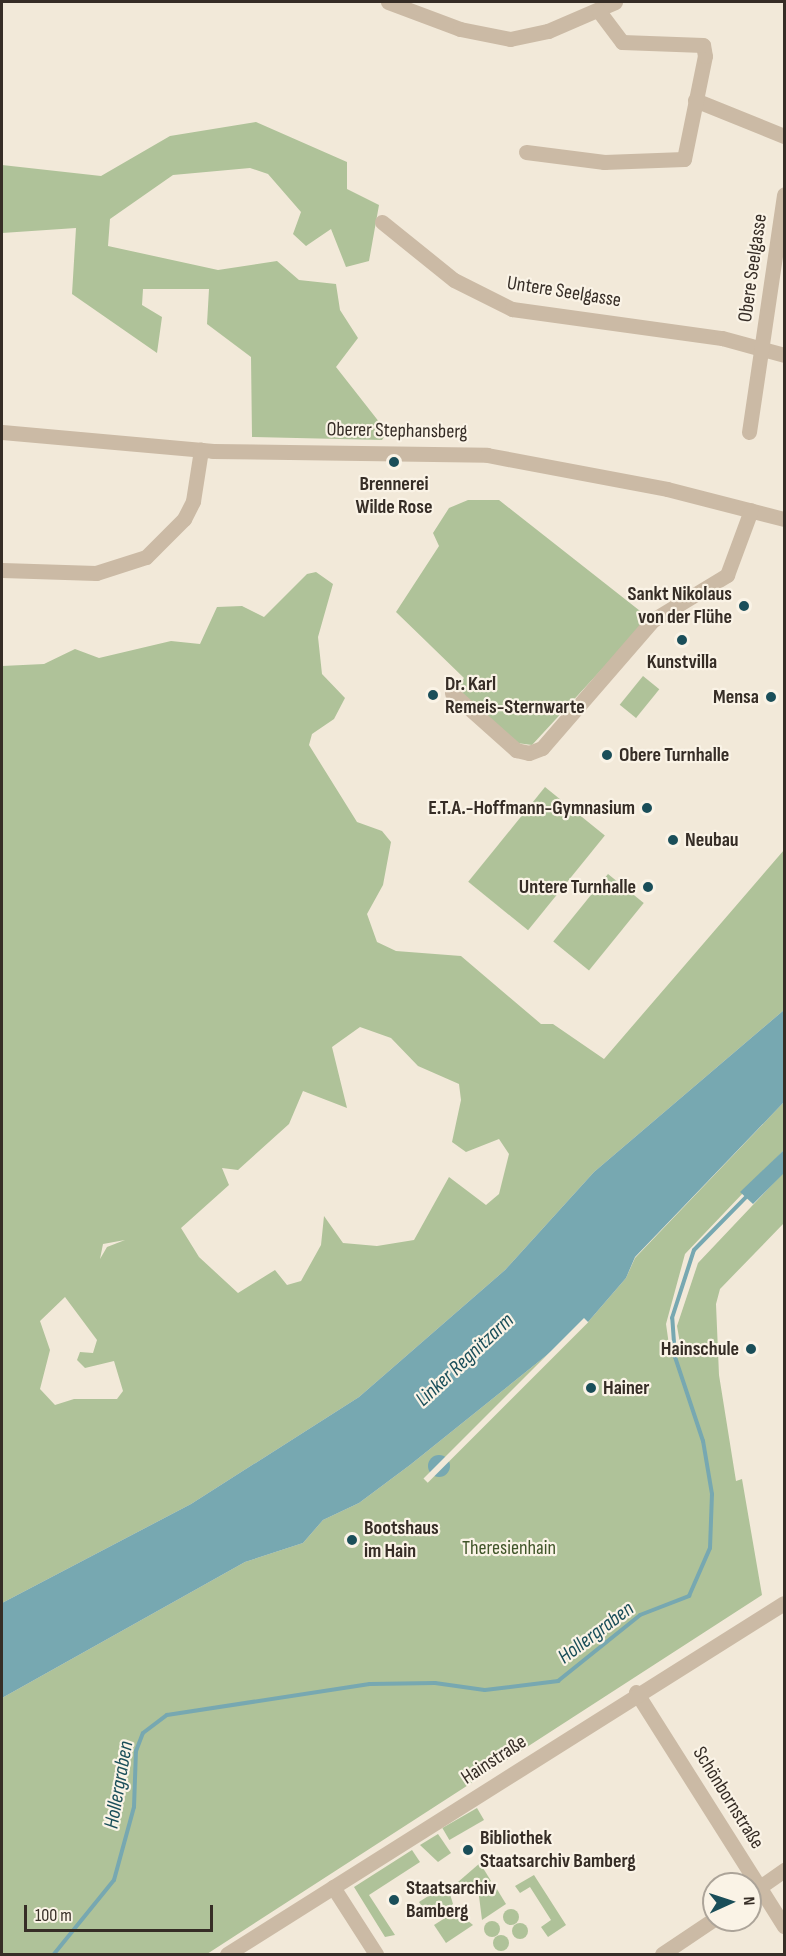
<!DOCTYPE html>
<html>
<head>
<meta charset="utf-8">
<style>
  body { margin:0 }
  #map { position:relative; width:786px; height:1956px; overflow:hidden; background:#f2e9d9; font-family:"Sofia Sans Condensed",sans-serif }
  div>[style] { position:absolute }
  .green>* { inset:0; background:#afc299; transform-origin:0 0 }
  .round { border-radius:50% }
  .water>* { inset:0; background:#77a8b1 }
  .pier>* { inset:0; background:#f2e9d9; transform-origin:0 0 }
  .stream>* { height:4px; margin:-2px; padding:0 2px; transform-origin:2px; border-radius:2px; background:#77a8b1 }
  .minor>* { height:15px; margin:-7.5px; padding:0 7.5px; transform-origin:7.5px; border-radius:7.5px; background:#cbbaa5 }
  .dots>* { width:16px; height:16px; translate:-50% -50%; box-sizing:border-box; border:3px solid #faf3e6; border-radius:50% }
  span { translate:-50% -50%; white-space:nowrap; text-align:center; line-height:1.15; -webkit-text-stroke:4.5px #faf3e6; paint-order:stroke }
  .street-label { font-size:20px; color:#362d26 }
  .poi-label { font-size:20px; color:#362d26; font-weight:700 }
  .right { translate:-100% -50%; text-align:right }
  .left { translate:0 -50%; text-align:left }
  .park-label { font-size:20px; color:#405529 }
  .water-label { font-size:21px; color:#1a4e59; font-style:italic }
  .frame { position:absolute; inset:0; border:3px solid #362d26; pointer-events:none }
  .north { position:absolute; left:702px; top:1872px; width:60px; height:60px; box-sizing:border-box; background:#faf3e6; border:2px solid #aca499; border-radius:50%; rotate:87deg; font-size:16px; font-weight:700; line-height:24px; text-align:center; color:#362d26 }
  .north::after { content:''; display:block; margin:auto; width:21px; height:27px; background:#1a4e59; clip-path:polygon(50% 0,100% 100%,50% 72%,0 100%) }
  .scale { position:absolute; left:24px; top:1905px; width:189px; height:27px; box-sizing:border-box; border:3px solid #362d26; border-top:0; padding-left:8px; font-size:18px; line-height:21px; white-space:nowrap; color:#362d26; -webkit-text-stroke:4px #faf3e6; paint-order:stroke }
</style>
</head>
<body>
<div id="map">
  <div class="green">
    <i style="clip-path:polygon(256px 122px,347px 162px,347px 189px,379px 205px,369px 261px,346px 267px,331px 229px,306px 246px,293px 234px,301px 212px,268px 174px,250px 168px,173px 175px,110px 219px,108px 246px,218px 270px,277px 261px,299px 280px,336px 284px,340px 310px,358px 338px,336px 367px,387px 432px,382px 440px,252px 437px,251px 357px,207px 324px,209px 289px,143px 289px,142px 305px,162px 317px,157px 353px,72px 294px,76px 228px,2px 233px,2px 165px,101px 176px,170px 136px)"></i>
    <i style="clip-path:polygon(468px 500px,499px 500px,649px 618px,532px 745px,517px 743px,455px 689px,464px 678px,396px 612px,439px 546px,433px 533px,449px 508px)"></i>
    <i style="clip-path:polygon(evenodd,316px 572px,333px 584px,318px 637px,322px 674px,345px 698px,334px 719px,312px 734px,309px 745px,357px 822px,382px 831px,391px 842px,383px 885px,367px 914px,377px 942px,396px 951px,461px 956px,541px 1024px,553px 1024px,604px 1059px,784px 850px,784px 1010px,594px 1172px,505px 1270px,359px 1397px,191px 1504px,2px 1603px,2px 666px,44px 664px,75px 649px,99px 658px,171px 641px,200px 644px,217px 607px,242px 606px,264px 617px,307px 574px,316px 572px,360px 1027px,391px 1038px,418px 1066px,459px 1084px,461px 1100px,452px 1142px,466px 1152px,499px 1139px,509px 1154px,499px 1194px,486px 1205px,449px 1177px,414px 1240px,377px 1246px,343px 1243px,324px 1216px,321px 1245px,301px 1281px,287px 1285px,275px 1270px,238px 1293px,199px 1257px,181px 1228px,229px 1185px,222px 1168px,238px 1170px,289px 1124px,303px 1091px,347px 1108px,332px 1047px,360px 1027px,316px 572px,125px 1240px,107px 1247px,100px 1259px,103px 1244px,125px 1240px,316px 572px,65px 1297px,97px 1340px,93px 1353px,80px 1352px,77px 1360px,85px 1368px,114px 1361px,123px 1391px,117px 1399px,74px 1399px,55px 1405px,40px 1389px,50px 1350px,40px 1321px,65px 1297px)"></i>
    <i style="left:643px;top:676px;width:21px;height:37px;rotate:39deg"></i>
    <i style="left:545px;top:787px;width:77px;height:122px;rotate:39deg"></i>
    <i style="left:608px;top:874px;width:46px;height:87px;rotate:39deg"></i>
    <i style="clip-path:polygon(784px 1102px,784px 1150px,685px 1254px,666px 1324px,670px 1352px,681px 1349px,677px 1326px,698px 1263px,784px 1172px,784px 1223px,720px 1289px,716px 1304px,719px 1375px,736px 1481px,742px 1479px,762px 1595px,207px 1954px,2px 1954px,2px 1698px,245px 1562px,303px 1543px,323px 1520px,359px 1503px,410px 1465px,588px 1322px,626px 1278px,635px 1258px)"></i>
    <i style="left:477px;top:1808px;width:14px;height:40px;rotate:60deg"></i>
    <i style="clip-path:polygon(438px 1834px,451px 1853px,438px 1862px,420px 1845px)"></i>
    <i style="clip-path:polygon(412px 1850px,420px 1862px,369px 1895px,395px 1935px,385px 1937px,354px 1887px)"></i>
    <i style="clip-path:polygon(480px 1863px,491px 1881px,476px 1891px,458px 1882px)"></i>
    <i style="clip-path:polygon(534px 1875px,566px 1925px,548px 1937px,541px 1927px,551px 1920px,530px 1887px,520px 1893px,515px 1886px)"></i>
    <i style="clip-path:polygon(447px 1884px,453px 1904px,431px 1919px,419px 1902px)"></i>
    <i style="clip-path:polygon(495px 1886px,506px 1904px,482px 1920px,479px 1896px)"></i>
    <i class="round" style="left:503px;top:1909px;width:16px;height:16px"></i>
    <i style="clip-path:polygon(456px 1911px,473px 1925px,446px 1943px,434px 1925px)"></i>
    <i class="round" style="left:484px;top:1921px;width:16px;height:16px"></i>
    <i class="round" style="left:512px;top:1923px;width:16px;height:16px"></i>
    <i class="round" style="left:493px;top:1935px;width:16px;height:16px"></i>
  </div>
  <div class="water">
    <i style="clip-path:polygon(784px 1010px,784px 1102px,635px 1257px,626px 1278px,588px 1322px,410px 1465px,359px 1503px,323px 1520px,303px 1543px,245px 1562px,2px 1698px,2px 1603px,191px 1504px,359px 1397px,505px 1270px,594px 1172px)"></i>
    <i style="clip-path:polygon(784px 1150px,784px 1173px,753px 1204px,740px 1192px)"></i>
    <i class="round" style="left:428px;top:1455px;width:22px;height:22px"></i>
  </div>
  <div class="pier">
    <i style="left:584px;top:1318px;width:6px;height:227px;rotate:45deg"></i>
  </div>
  <div class="stream">
    <i style="left:54px;top:1954px;width:95px;rotate:-51deg"></i>
    <i style="left:114px;top:1880px;width:76px;rotate:-74.7deg"></i>
    <i style="left:134px;top:1807px;width:56px;rotate:-88deg"></i>
    <i style="left:136px;top:1751px;width:19px;rotate:-69deg"></i>
    <i style="left:143px;top:1733px;width:30px;rotate:-37deg"></i>
    <i style="left:167px;top:1715px;width:205px;rotate:-8.7deg"></i>
    <i style="left:370px;top:1684px;width:65px;rotate:-0.9deg"></i>
    <i style="left:435px;top:1683px;width:50px;rotate:8deg"></i>
    <i style="left:485px;top:1690px;width:74px;rotate:-7deg"></i>
    <i style="left:558px;top:1681px;width:105px;rotate:-38.8deg"></i>
    <i style="left:640px;top:1615px;width:53px;rotate:-21.2deg"></i>
    <i style="left:689px;top:1596px;width:52px;rotate:-66.4deg"></i>
    <i style="left:710px;top:1548px;width:54px;rotate:-87.9deg"></i>
    <i style="left:712px;top:1494px;width:54px;rotate:-99.6deg"></i>
    <i style="left:703px;top:1441px;width:89px;rotate:-108.4deg"></i>
    <i style="left:675px;top:1357px;width:39px;rotate:-94deg"></i>
    <i style="left:672px;top:1318px;width:71px;rotate:-72.1deg"></i>
    <i style="left:694px;top:1250px;width:77px;rotate:-45.5deg"></i>
  </div>
  <div class="minor">
    <i style="left:388px;top:2px;width:77px;rotate:20.6deg"></i>
    <i style="left:460px;top:29px;width:51px;rotate:11.3deg"></i>
    <i style="left:510px;top:39px;width:39px;rotate:-12deg"></i>
    <i style="left:548px;top:31px;width:73px;rotate:-23.4deg"></i>
    <i style="left:695px;top:100px;width:96px;rotate:22deg"></i>
    <i style="left:526px;top:152px;width:79px;rotate:7.3deg"></i>
    <i style="left:604px;top:162px;width:80px;rotate:-2.1deg"></i>
    <i style="left:684px;top:159px;width:105px;rotate:-78.5deg"></i>
    <i style="left:705px;top:56px;width:11px;rotate:-100deg"></i>
    <i style="left:703px;top:45px;width:81px;rotate:-177.9deg"></i>
    <i style="left:622px;top:42px;width:39px;rotate:-127deg"></i>
    <i style="left:382px;top:222px;width:92px;rotate:38.9deg"></i>
    <i style="left:454px;top:280px;width:65px;rotate:26.6deg"></i>
    <i style="left:512px;top:309px;width:212px;rotate:7.9deg"></i>
    <i style="left:722px;top:338px;width:64px;rotate:15.3deg"></i>
    <i style="left:2px;top:432px;width:212px;rotate:5.1deg"></i>
    <i style="left:213px;top:451px;width:274px;rotate:0.8deg"></i>
    <i style="left:487px;top:455px;width:183px;rotate:10.7deg"></i>
    <i style="left:667px;top:489px;width:121px;rotate:14.4deg"></i>
    <i style="left:749px;top:432px;width:240px;rotate:-81.6deg"></i>
    <i style="left:2px;top:570px;width:94px;rotate:1.8deg"></i>
    <i style="left:96px;top:573px;width:52px;rotate:-17.7deg"></i>
    <i style="left:146px;top:557px;width:54px;rotate:-45deg"></i>
    <i style="left:184px;top:519px;width:20px;rotate:-63deg"></i>
    <i style="left:193px;top:501px;width:52px;rotate:-81.1deg"></i>
    <i style="left:452px;top:693px;width:86px;rotate:41.7deg"></i>
    <i style="left:516px;top:750px;width:13px;rotate:13deg"></i>
    <i style="left:529px;top:753px;width:14px;rotate:-21deg"></i>
    <i style="left:542px;top:748px;width:169px;rotate:-49.1deg"></i>
    <i style="left:653px;top:620px;width:87px;rotate:-31.3deg"></i>
    <i style="left:727px;top:575px;width:69px;rotate:-69.7deg"></i>
    <i style="left:636px;top:1692px;width:277px;rotate:57.7deg"></i>
    <i style="left:333px;top:1887px;width:80px;rotate:57.3deg"></i>
    <i style="left:750px;top:1894px;width:42px;rotate:-35.2deg"></i>
    <i style="left:227px;top:1954px;width:658px;rotate:-32.22deg"></i>
    <i style="left:662px;top:1954px;width:63px;rotate:-33.9deg"></i>
  </div>
  <div class="dots">
    <i style="left:394px;top:462px;background:#1a4e59"></i>
    <i style="left:744px;top:606px;background:#1a4e59"></i>
    <i style="left:682px;top:640px;background:#1a4e59"></i>
    <i style="left:433px;top:695px;background:#1a4e59"></i>
    <i style="left:771px;top:697px;background:#1a4e59"></i>
    <i style="left:607px;top:755px;background:#1a4e59"></i>
    <i style="left:647px;top:808px;background:#1a4e59"></i>
    <i style="left:673px;top:840px;background:#1a4e59"></i>
    <i style="left:648px;top:887px;background:#1a4e59"></i>
    <i style="left:751px;top:1349px;background:#1a4e59"></i>
    <i style="left:591px;top:1388px;background:#1a4e59"></i>
    <i style="left:352px;top:1540px;background:#1a4e59"></i>
    <i style="left:468px;top:1850px;background:#1a4e59"></i>
    <i style="left:394px;top:1900px;background:#1a4e59"></i>
  </div>
  <div class="street-label">
    <span style="left:753px;top:268px;rotate:-82deg">Obere Seelgasse</span>
    <span style="left:564px;top:292px;rotate:9deg">Untere Seelgasse</span>
    <span style="left:397px;top:431px;rotate:1deg">Oberer Stephansberg</span>
    <span style="left:494px;top:1760px;rotate:-33deg">Hainstraße</span>
    <span style="left:728px;top:1798px;rotate:58deg">Schönbornstraße</span>
  </div>
  <div class="poi-label">
    <span style="left:394px;top:496px">Brennerei<br>Wilde Rose</span>
    <span class="right" style="left:732px;top:606px">Sankt Nikolaus<br>von der Flühe</span>
    <span style="left:682px;top:662px">Kunstvilla</span>
    <span class="left" style="left:445px;top:696px">Dr. Karl<br>Remeis-Sternwarte</span>
    <span class="right" style="left:759px;top:697px">Mensa</span>
    <span class="left" style="left:619px;top:755px">Obere Turnhalle</span>
    <span class="right" style="left:635px;top:808px">E.T.A.-Hoffmann-Gymnasium</span>
    <span class="left" style="left:685px;top:840px">Neubau</span>
    <span class="right" style="left:636px;top:887px">Untere Turnhalle</span>
    <span class="right" style="left:739px;top:1349px">Hainschule</span>
    <span class="left" style="left:603px;top:1388px">Hainer</span>
    <span class="left" style="left:364px;top:1540px">Bootshaus<br>im Hain</span>
    <span class="left" style="left:480px;top:1850px">Bibliothek<br>Staatsarchiv Bamberg</span>
    <span class="left" style="left:406px;top:1900px">Staatsarchiv<br>Bamberg</span>
  </div>
  <div class="park-label">
    <span style="left:509px;top:1548px">Theresienhain</span>
  </div>
  <div class="water-label">
    <span style="left:465px;top:1360px;rotate:-43deg">Linker Regnitzarm</span>
    <span style="left:596px;top:1633px;rotate:-37deg">Hollergraben</span>
    <span style="left:119px;top:1785px;rotate:-80deg">Hollergraben</span>
  </div>
  <div class="frame"></div>
  <div class="north">N</div>
  <div class="scale">100 m</div>
</div>
</body>
</html>
